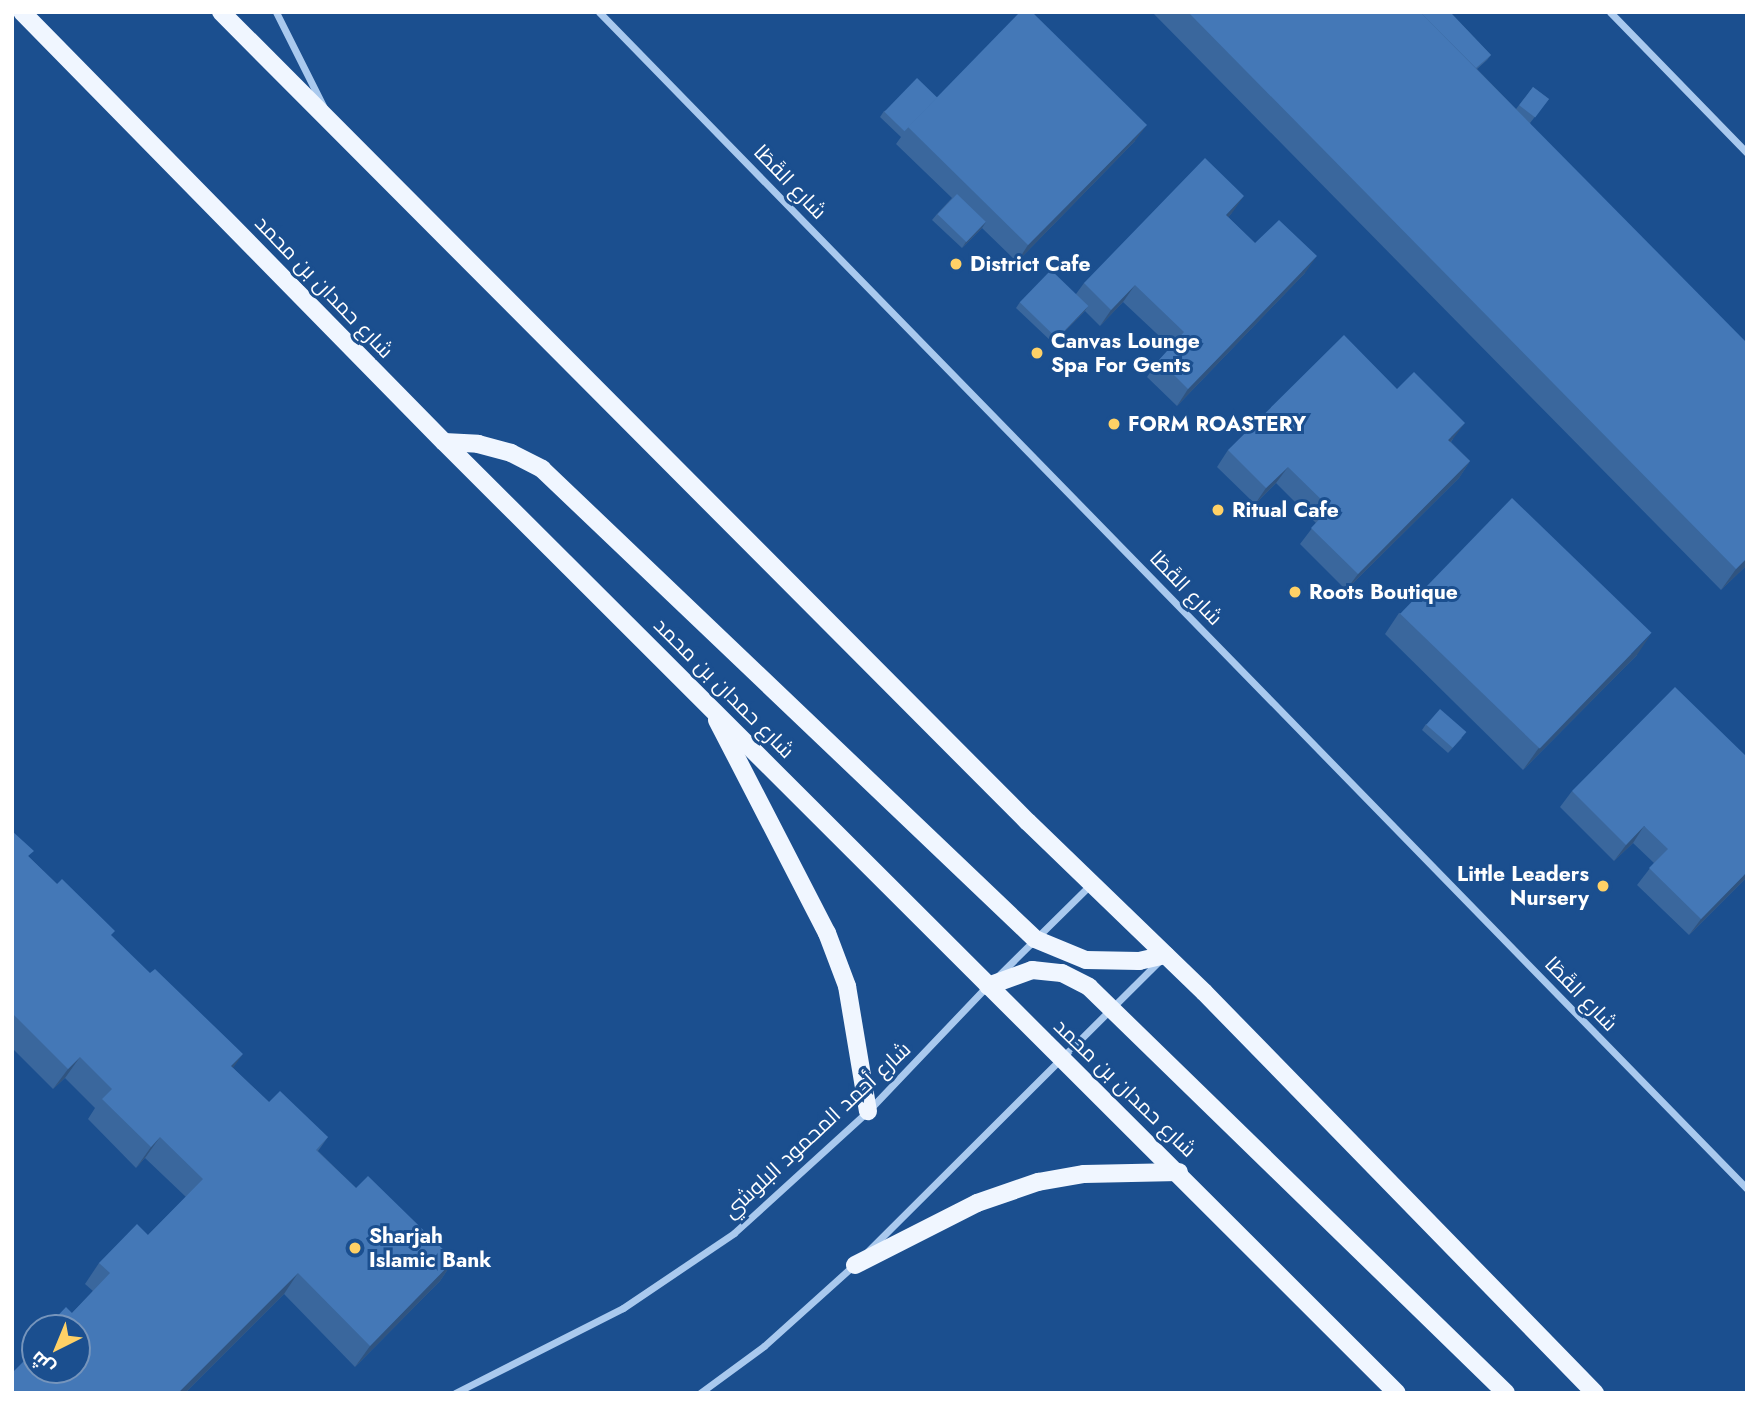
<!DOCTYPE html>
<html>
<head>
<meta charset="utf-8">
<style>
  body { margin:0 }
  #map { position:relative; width:1759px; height:1405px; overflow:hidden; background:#1b4f8f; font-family:Jost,Cairo,sans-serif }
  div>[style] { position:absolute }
  .street>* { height:7px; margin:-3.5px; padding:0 3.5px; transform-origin:3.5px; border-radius:3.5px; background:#a9c9ee }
  .primary>* { height:18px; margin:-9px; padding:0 9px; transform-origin:9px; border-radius:9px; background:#f0f6ff }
  .wall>* { inset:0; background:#3a679d }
  .shaded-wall>* { inset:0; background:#305480 }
  .building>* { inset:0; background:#4478b7; transform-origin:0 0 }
  .dots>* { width:19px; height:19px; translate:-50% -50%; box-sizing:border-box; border:4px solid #1b4f8f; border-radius:50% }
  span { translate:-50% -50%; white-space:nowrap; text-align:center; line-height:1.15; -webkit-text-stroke:6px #1b4f8f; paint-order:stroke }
  .street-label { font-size:21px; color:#fff }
  .poi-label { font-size:21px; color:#fff; font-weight:700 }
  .left { translate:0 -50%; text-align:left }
  .right { translate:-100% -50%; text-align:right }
  .frame { position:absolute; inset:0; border:14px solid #fff; pointer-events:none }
  .north { position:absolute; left:21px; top:1314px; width:70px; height:70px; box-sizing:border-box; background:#1b4f8f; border:2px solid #7695bc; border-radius:50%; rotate:223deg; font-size:19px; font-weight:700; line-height:28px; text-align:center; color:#fff }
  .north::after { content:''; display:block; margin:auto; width:24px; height:32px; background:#ffd166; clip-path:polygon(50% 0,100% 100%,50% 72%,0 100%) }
</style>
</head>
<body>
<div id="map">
  <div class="street">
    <i style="left:276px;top:12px;width:107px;rotate:63.4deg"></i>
    <i style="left:599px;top:12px;width:1644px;rotate:45.71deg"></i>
    <i style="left:1610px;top:12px;width:197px;rotate:45.8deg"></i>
    <i style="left:997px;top:977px;width:132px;rotate:-44.7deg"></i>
    <i style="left:868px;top:1251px;width:412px;rotate:-44.9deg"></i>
    <i style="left:455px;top:1393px;width:188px;rotate:-26.8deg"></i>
    <i style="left:623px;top:1308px;width:134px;rotate:-34deg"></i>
    <i style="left:734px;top:1233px;width:181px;rotate:-42.3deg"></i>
    <i style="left:868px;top:1111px;width:174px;rotate:-46.4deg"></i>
    <i style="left:700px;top:1393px;width:79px;rotate:-36.3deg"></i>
    <i style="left:764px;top:1346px;width:122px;rotate:-42deg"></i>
  </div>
  <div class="primary">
    <i style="left:22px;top:12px;width:602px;rotate:45.54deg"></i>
    <i style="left:444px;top:442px;width:1346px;rotate:44.94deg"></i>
    <i style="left:221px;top:12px;width:1143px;rotate:45.11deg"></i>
    <i style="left:1028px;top:822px;width:245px;rotate:44deg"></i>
    <i style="left:1204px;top:992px;width:560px;rotate:45.72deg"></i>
    <i style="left:444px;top:442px;width:34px;rotate:3deg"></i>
    <i style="left:478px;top:444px;width:34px;rotate:15deg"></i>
    <i style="left:511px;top:453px;width:35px;rotate:27deg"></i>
    <i style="left:542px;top:469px;width:681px;rotate:43.63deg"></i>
    <i style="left:1035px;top:939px;width:55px;rotate:22.4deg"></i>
    <i style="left:1086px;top:960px;width:53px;rotate:1.1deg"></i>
    <i style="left:1139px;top:961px;width:27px;rotate:-13deg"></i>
    <i style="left:717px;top:720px;width:240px;rotate:62.7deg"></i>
    <i style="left:827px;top:933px;width:57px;rotate:69.3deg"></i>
    <i style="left:847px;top:986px;width:127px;rotate:80.5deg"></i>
    <i style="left:988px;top:986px;width:47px;rotate:-20deg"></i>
    <i style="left:1032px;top:970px;width:30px;rotate:6deg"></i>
    <i style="left:1062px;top:973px;width:30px;rotate:27deg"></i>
    <i style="left:1089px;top:987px;width:582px;rotate:44.23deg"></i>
    <i style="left:855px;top:1265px;width:137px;rotate:-26.9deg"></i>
    <i style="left:977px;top:1203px;width:65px;rotate:-19deg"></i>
    <i style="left:1038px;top:1182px;width:47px;rotate:-9.9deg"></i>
    <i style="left:1084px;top:1174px;width:95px;rotate:-1.2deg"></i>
  </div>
  <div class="wall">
    <i style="clip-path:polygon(1152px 12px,1450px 12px,1491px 55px,1487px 60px,1477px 69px,1516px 109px,1533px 87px,1549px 99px,1530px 123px,1747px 565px,1721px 590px)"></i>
    <i style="clip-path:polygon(937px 97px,1135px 141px,1017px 262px,982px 228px,962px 248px,932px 220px,937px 214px,952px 198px,896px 144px,901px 137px,880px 117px,884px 111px)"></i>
    <i style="clip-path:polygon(1232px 213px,1228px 217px,1255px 243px,1305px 273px,1177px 406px,1147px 377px,1159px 360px,1171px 347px,1123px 302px,1100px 326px,1085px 311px,1053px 343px,1016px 308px,1020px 302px,1076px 294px,1084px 283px)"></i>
    <i style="clip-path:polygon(1397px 389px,1453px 439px,1451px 442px,1470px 461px,1459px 478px,1346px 590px,1300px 544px,1316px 523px,1276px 483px,1255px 504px,1217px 467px,1228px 450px)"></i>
    <i style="clip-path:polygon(1399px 613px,1637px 655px,1523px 770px,1385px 634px)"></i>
    <i style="clip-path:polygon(1426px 724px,1462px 738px,1448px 753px,1422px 730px)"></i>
    <i style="clip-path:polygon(1572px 791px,1747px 877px,1689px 935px,1637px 885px,1654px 863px,1633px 843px,1614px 861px,1560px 807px)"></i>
    <i style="clip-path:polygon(12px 831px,29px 857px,111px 936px,233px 1068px,269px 1102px,328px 1137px,318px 1151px,356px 1188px,454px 1260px,440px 1281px,355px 1367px,284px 1294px,185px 1393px,12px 1393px,77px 1328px,47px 1328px,49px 1325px,72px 1313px,93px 1291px,85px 1284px,99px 1263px,148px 1235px,186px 1197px,145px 1158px,136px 1168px,88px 1119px,95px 1108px,65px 1078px,53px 1089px,12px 1048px)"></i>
  </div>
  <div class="shaded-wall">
    <i style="clip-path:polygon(1147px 125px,1135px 141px,1017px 262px,1028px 245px)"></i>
    <i style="clip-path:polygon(1244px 196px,1232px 213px,1215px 232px,1226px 215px)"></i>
    <i style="clip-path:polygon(986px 222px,982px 228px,962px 248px,966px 242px)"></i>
    <i style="clip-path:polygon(1317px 256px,1305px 273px,1177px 406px,1188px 389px)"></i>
    <i style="clip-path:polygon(1135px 285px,1123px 302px,1100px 326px,1111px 310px)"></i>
    <i style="clip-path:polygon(1088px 306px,1084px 312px,1053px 343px,1057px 337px)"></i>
    <i style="clip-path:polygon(1465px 423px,1453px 439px,1437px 456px,1448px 440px)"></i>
    <i style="clip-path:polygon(1470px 461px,1459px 478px,1346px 590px,1358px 574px)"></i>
    <i style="clip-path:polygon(1288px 467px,1276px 483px,1255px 504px,1266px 488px)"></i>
    <i style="clip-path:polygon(1747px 558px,1747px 565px,1721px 590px,1736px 569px)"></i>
    <i style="clip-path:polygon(1651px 634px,1637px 655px,1523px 770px,1538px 749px)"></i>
    <i style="clip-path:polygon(1644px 826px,1633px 843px,1614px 861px,1626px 845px)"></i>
    <i style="clip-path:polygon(1747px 872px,1747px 877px,1689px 935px,1701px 919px)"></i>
    <i style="clip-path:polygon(243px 1054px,228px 1075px,231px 1066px)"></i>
    <i style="clip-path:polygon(80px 1057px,65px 1078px,53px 1089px,68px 1069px)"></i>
    <i style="clip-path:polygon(160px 1137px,145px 1158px,136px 1168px,151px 1147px)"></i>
    <i style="clip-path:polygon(454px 1260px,440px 1281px,355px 1367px,370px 1346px)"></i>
    <i style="clip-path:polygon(298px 1273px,284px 1294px,185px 1393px,178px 1393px)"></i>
  </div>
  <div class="building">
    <i style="clip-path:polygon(1020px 12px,1032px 12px,1147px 125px,1028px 245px,908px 127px)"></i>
    <i style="clip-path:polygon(1188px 12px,1420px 12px,1747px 343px,1747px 558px,1736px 569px)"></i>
    <i style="clip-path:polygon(1420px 12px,1450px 12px,1491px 55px,1476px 68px)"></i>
    <i style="left:917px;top:78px;width:28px;height:47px;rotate:44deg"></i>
    <i style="left:1533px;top:87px;width:20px;height:23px;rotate:37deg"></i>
    <i style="clip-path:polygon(1205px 158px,1244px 196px,1226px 215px,1255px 243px,1279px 220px,1317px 256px,1188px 389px,1159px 360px,1184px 332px,1135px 285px,1111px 310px,1084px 283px)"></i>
    <i style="left:957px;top:194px;width:40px;height:28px;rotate:44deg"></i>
    <i style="left:1051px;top:270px;width:52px;height:45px;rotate:44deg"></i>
    <i style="clip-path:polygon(1344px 335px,1397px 389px,1414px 372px,1465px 423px,1448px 440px,1470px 461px,1358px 574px,1311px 528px,1330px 508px,1288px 467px,1266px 488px,1228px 450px)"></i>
    <i style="left:1512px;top:498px;width:194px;height:161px;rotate:44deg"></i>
    <i style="clip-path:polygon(1675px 687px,1747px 757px,1747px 872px,1701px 919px,1649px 868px,1668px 849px,1644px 826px,1626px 845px,1572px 791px)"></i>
    <i style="left:1440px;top:709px;width:35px;height:21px;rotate:41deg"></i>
    <i style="clip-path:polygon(12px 831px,34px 851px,28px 856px,57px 884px,62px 879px,115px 931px,111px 935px,150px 973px,155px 969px,243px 1054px,231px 1066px,269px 1102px,280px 1091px,328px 1137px,316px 1150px,356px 1188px,368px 1176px,454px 1260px,370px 1346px,298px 1273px,178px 1393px,12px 1393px,12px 1373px,35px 1350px,35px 1370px,77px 1370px,77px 1328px,53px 1328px,49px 1325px,66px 1307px,72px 1313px,110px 1273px,99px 1263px,137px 1224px,148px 1235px,203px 1179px,160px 1137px,151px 1147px,102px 1099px,112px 1089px,80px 1057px,68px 1069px,12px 1013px)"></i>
  </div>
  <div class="dots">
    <i style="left:956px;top:264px;background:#ffd166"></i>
    <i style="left:1037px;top:353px;background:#ffd166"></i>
    <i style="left:1114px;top:424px;background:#ffd166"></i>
    <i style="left:1218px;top:510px;background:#ffd166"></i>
    <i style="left:1295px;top:592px;background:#ffd166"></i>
    <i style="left:1603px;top:886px;background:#ffd166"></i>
    <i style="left:355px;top:1248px;background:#ffd166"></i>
  </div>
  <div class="street-label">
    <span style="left:790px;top:182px;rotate:46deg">شارع القَطَا</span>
    <span style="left:324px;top:287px;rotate:46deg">شارع حمدان بن محمد</span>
    <span style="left:1186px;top:588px;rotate:46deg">شارع القَطَا</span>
    <span style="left:724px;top:688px;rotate:45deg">شارع حمدان بن محمد</span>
    <span style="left:1581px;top:994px;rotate:46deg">شارع القَطَا</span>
    <span style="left:1125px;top:1088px;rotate:44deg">شارع حمدان بن محمد</span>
    <span style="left:817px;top:1130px;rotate:-43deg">شارع أحمد المحمود البلوشي</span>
  </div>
  <div class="poi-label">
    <span class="left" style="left:970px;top:264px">District Cafe</span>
    <span class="left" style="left:1051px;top:353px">Canvas Lounge<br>Spa For Gents</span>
    <span class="left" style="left:1128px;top:424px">FORM ROASTERY</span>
    <span class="left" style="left:1232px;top:510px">Ritual Cafe</span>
    <span class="left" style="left:1309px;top:592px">Roots Boutique</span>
    <span class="right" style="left:1589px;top:886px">Little Leaders<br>Nursery</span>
    <span class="left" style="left:369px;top:1248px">Sharjah<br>Islamic Bank</span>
  </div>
  <div class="frame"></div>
  <div class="north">ش</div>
</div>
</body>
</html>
